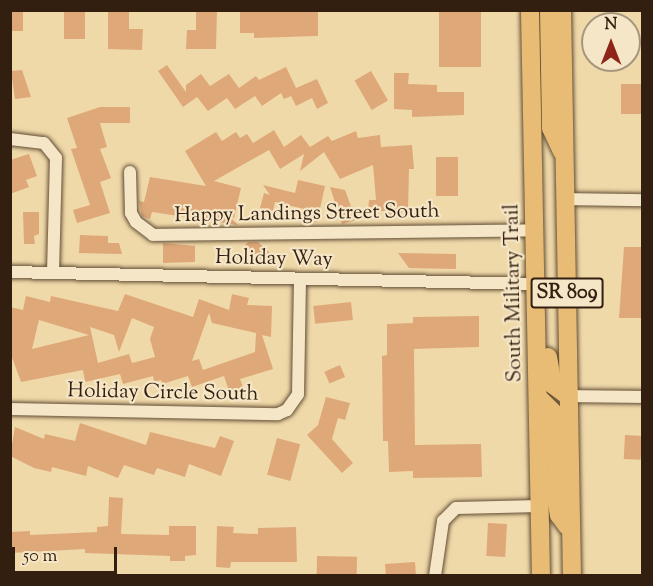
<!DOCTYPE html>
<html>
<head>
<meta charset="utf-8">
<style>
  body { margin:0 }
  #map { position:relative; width:653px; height:586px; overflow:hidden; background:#f0d9a9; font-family:"Sorts Mill Goudy",serif }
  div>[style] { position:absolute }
  .building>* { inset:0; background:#dfa879; transform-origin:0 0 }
  .roads { filter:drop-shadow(0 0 2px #624e36) drop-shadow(0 0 2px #624e36) }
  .minor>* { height:12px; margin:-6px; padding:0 6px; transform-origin:6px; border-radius:6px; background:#f5e6c7 }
  .primary>* { height:18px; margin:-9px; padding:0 9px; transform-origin:9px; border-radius:9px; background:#e8bc74 }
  span { translate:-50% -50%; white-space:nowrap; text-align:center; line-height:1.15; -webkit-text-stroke:4.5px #f5e6c7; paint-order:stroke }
  .shield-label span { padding:2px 4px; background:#f5e6c7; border:2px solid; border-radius:4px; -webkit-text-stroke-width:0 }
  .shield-label { font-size:20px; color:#331f10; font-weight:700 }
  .street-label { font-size:21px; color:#331f10 }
  .frame { position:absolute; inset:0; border:12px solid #331f10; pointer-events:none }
  .north { position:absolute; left:581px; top:12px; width:60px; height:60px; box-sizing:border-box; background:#f5e6c7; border:2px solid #a7967e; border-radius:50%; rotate:0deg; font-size:16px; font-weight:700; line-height:24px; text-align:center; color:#331f10 }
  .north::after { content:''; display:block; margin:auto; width:21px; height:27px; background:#8f2418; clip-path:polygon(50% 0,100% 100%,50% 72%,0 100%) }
  .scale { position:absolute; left:12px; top:547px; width:105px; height:27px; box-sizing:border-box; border:3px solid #331f10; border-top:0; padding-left:8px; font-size:18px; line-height:21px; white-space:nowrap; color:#331f10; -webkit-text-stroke:4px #f5e6c7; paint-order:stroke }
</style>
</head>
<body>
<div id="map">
  <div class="building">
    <i style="left:10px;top:10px;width:13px;height:21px"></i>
    <i style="left:64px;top:10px;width:21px;height:29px"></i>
    <i style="clip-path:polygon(108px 10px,129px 10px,129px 29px,143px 29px,142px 50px,108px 49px)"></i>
    <i style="clip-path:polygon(196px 10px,217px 10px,216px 49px,186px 49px,187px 30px,196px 30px)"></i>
    <i style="clip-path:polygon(240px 10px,318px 10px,318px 36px,254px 38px,254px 33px,240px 33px)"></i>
    <i style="left:439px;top:10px;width:42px;height:57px"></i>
    <i style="clip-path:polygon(167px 65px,186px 92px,186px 85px,201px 74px,210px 86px,229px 74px,239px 88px,256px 76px,259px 80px,286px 67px,296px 88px,317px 79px,328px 103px,317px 109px,312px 98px,296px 106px,291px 96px,284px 99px,281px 93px,262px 106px,255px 96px,235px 109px,227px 98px,208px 111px,197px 97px,183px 107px,158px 71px)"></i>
    <i style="clip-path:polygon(22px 70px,31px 97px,15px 99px,11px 71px)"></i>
    <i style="left:371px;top:71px;width:34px;height:19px;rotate:60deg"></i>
    <i style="clip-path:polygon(394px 73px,409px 73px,408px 84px,437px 85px,437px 92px,464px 92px,464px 115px,412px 117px,412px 110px,394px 109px)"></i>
    <i style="left:621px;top:84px;width:21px;height:30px"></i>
    <i style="clip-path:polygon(100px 107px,130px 107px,130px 123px,100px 123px,107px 147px,100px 149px,111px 178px,100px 182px,110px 213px,77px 223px,73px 210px,90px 205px,71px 149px,77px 148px,67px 118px)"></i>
    <i style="clip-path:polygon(274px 130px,284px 147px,301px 135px,310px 147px,328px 136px,332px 141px,356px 131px,358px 138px,380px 135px,381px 147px,412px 145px,414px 169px,409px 169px,408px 212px,402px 212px,402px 217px,385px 217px,385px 211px,368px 211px,369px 200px,376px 200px,373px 165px,340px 179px,324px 152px,300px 171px,304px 154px,280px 169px,269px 150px,214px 181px,241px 188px,234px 218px,229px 216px,238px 225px,152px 212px,150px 219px,142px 216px,139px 201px,144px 202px,150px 177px,206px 186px,185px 151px,216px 132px,222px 141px,236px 132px,240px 138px,247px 134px,253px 143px)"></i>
    <i style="clip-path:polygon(29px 154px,37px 176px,26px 180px,29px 187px,10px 194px,10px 160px)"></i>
    <i style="left:458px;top:157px;width:39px;height:22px;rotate:90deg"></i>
    <i style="clip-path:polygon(298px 180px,325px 186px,317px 222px,306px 220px,308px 210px,275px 202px,273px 211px,260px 208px,264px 193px,270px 195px,263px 185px,295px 193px)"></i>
    <i style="clip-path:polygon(330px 187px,345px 190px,356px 220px,342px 224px)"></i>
    <i style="clip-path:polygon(23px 212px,39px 212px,39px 234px,34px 236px,35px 244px,24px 244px)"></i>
    <i style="clip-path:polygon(80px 235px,108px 236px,108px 243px,119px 243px,122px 254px,79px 253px)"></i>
    <i style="clip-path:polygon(248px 242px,258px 242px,271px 254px,264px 262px,245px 245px)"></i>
    <i style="clip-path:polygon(163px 243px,195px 246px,195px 262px,163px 263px)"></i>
    <i style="clip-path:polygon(624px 247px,642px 247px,642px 318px,619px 318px)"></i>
    <i style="clip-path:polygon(398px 253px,456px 254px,456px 269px,409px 268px)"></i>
    <i style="clip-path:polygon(evenodd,125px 294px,193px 317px,199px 299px,229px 310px,232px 294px,249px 298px,247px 305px,272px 306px,271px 337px,262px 335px,273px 369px,240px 379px,243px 387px,229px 391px,224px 376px,192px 387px,188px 376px,162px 384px,161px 380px,154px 382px,153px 376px,123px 384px,120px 374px,85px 382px,83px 370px,21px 382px,10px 352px,10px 307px,23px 310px,26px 296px,50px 302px,51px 296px,118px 311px,125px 294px,209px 313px,212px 323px,256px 333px,255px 352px,203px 370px,199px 359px,192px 361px,209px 313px,125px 294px,132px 318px,154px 327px,150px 339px,155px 357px,132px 363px,129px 354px,98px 363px,90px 327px,114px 335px,119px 352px,132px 318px,125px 294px,39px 320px,89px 335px,32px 349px,39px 320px)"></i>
    <i style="left:351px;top:302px;width:18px;height:38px;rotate:84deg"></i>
    <i style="clip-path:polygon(479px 316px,479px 347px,414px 349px,415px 445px,481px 444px,482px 477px,413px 478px,413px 471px,389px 472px,388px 441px,383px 441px,382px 356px,387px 355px,387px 324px,413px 323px,413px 317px)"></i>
    <i style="left:340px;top:365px;width:13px;height:17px;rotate:67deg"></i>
    <i style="clip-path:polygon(326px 397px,350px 403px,345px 420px,338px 418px,332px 439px,353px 463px,342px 473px,307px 435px,318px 425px)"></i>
    <i style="clip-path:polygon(80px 423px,146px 445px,150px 432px,215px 448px,220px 436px,234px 441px,221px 476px,189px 464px,185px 477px,157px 468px,154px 475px,124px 465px,118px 478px,88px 466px,86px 476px,52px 467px,51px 472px,34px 468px,10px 456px,15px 427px,44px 439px,45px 434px,75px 441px)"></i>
    <i style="left:625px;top:435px;width:17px;height:24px;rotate:3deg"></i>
    <i style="left:277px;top:438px;width:24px;height:38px;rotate:15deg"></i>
    <i style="clip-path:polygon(109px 497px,123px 498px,121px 534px,169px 535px,169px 526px,196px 526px,196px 555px,185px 556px,185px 561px,170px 561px,170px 556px,85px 553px,85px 549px,10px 553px,10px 532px,30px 531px,30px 535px,97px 532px,97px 527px,108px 526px)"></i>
    <i style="left:488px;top:523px;width:19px;height:33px;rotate:3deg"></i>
    <i style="clip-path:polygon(217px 526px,234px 527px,233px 533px,258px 534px,258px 528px,296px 527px,297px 562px,231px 562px,230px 568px,216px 567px)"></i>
    <i style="left:317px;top:556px;width:40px;height:18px;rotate:1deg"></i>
    <i style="left:415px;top:562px;width:14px;height:30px;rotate:86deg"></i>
  </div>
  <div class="roads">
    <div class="minor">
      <i style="left:10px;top:139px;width:34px;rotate:7deg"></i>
      <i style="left:44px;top:143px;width:19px;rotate:51deg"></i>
      <i style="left:56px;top:158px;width:115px;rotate:91.5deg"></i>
      <i style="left:130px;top:172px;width:41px;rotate:88.6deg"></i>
      <i style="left:131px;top:213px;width:10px;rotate:61deg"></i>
      <i style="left:136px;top:222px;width:21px;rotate:37deg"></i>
      <i style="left:153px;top:235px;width:382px;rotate:-0.7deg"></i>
      <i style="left:566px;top:199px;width:76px;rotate:0.8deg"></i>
      <i style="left:10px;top:272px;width:526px;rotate:1.31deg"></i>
      <i style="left:568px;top:396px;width:74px;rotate:0.8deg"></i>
      <i style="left:10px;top:409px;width:268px;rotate:1.1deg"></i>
      <i style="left:278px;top:414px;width:10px;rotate:-24deg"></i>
      <i style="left:287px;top:410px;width:19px;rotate:-55deg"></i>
      <i style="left:298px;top:394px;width:115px;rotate:-89deg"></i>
      <i style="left:435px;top:576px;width:56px;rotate:-81.7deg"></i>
      <i style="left:443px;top:521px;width:18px;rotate:-45deg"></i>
      <i style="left:456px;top:508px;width:84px;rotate:-1.4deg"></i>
    </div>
    <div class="primary">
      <i style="left:530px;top:10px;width:566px;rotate:88.89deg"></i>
      <i style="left:549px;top:10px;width:118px;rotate:89deg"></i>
      <i style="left:551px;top:128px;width:26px;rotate:65deg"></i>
      <i style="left:562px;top:10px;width:566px;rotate:88.99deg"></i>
      <i style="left:548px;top:357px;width:28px;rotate:80deg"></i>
      <i style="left:553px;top:385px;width:19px;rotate:36deg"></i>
      <i style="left:538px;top:397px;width:24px;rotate:45deg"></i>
      <i style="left:555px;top:414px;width:89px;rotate:88.7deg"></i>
      <i style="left:557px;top:503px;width:12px;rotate:81deg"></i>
      <i style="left:559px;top:515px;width:14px;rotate:54deg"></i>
    </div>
  </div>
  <div class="shield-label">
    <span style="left:567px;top:293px">SR 809</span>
  </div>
  <div class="street-label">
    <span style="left:307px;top:214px;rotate:-1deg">Happy Landings Street South</span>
    <span style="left:274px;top:259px;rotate:1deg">Holiday Way</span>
    <span style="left:514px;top:293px;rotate:-91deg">South Military Trail</span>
    <span style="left:163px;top:393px;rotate:1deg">Holiday Circle South</span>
  </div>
  <div class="frame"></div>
  <div class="north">N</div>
  <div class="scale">50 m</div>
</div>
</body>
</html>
